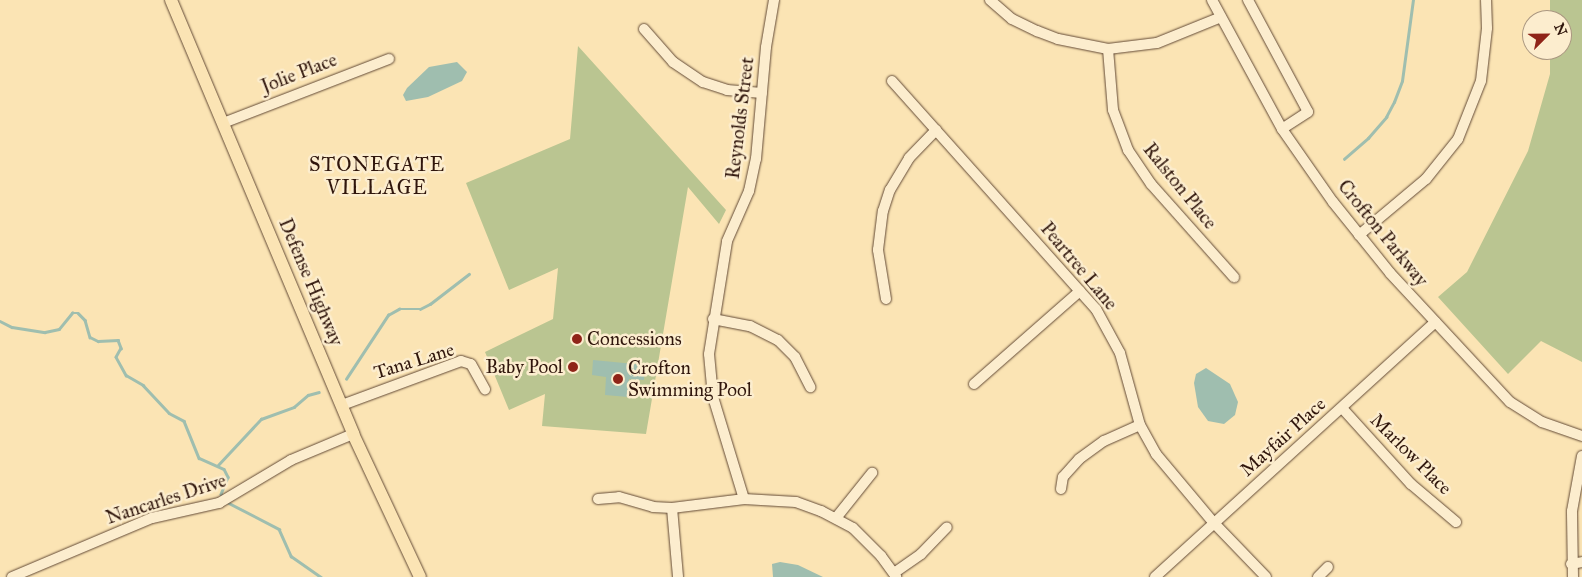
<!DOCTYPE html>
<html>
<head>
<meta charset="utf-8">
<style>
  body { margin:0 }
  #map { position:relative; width:1582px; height:577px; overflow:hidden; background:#fbe4b4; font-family:"IM FELL Great Primer",serif }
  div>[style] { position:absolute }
  .green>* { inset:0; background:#bac591 }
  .water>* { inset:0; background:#9fbeaf }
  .stream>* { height:2.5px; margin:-1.25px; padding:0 1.25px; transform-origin:1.25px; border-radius:1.25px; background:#9fbeaf }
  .roads { filter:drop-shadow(0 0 1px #634a36) drop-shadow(0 0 1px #634a36) }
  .minor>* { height:10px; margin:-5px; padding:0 5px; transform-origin:5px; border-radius:5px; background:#fcedce }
  .major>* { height:12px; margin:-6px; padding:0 6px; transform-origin:6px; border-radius:6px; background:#fbe4b4 }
  .dots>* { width:14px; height:14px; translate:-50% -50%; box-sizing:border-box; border:2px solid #fcedce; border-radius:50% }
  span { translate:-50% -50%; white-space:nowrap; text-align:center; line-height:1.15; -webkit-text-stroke:5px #fcedce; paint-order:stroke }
  .street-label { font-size:19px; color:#30160c }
  .poi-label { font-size:19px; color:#30160c }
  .left { translate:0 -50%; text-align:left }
  .right { translate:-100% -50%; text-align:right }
  .neighbourhood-label { font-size:20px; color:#30160c; letter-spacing:1px }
  .north { position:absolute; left:1522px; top:10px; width:50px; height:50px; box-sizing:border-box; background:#fcedce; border:1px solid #aa9780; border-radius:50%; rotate:67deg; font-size:14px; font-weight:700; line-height:20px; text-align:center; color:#30160c }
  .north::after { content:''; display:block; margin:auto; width:18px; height:22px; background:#8f2418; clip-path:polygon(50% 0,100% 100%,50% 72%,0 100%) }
</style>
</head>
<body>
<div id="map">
  <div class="green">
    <i style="clip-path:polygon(1550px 0,1582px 0,1582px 362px,1541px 341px,1508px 374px,1438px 297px,1467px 272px,1528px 151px,1550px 74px,1550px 50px,1562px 50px,1562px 20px,1550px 20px)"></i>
    <i style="clip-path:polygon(578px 46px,726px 210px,719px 224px,688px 187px,646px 434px,542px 426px,545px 394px,509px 410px,485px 352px,553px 319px,558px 268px,509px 290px,466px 183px,570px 139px)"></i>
  </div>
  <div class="water">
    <i style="clip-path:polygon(457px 62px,467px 72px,462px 81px,428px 97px,406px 101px,403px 95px,407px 88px,429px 67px)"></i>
    <i style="clip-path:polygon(593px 360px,645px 365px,644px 380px,629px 379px,628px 397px,605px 395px,606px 377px,592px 375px)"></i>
    <i style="clip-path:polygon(1206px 368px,1230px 384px,1238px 402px,1235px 415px,1224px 424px,1208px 421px,1198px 407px,1194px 383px,1196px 374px)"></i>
    <i style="clip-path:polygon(780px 562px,798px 565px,823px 577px,773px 577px,772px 564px)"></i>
  </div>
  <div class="stream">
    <i style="left:1344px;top:159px;width:32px;rotate:-41deg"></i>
    <i style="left:1368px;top:138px;width:28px;rotate:-49deg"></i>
    <i style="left:1386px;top:117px;width:17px;rotate:-62deg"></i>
    <i style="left:1394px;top:102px;width:22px;rotate:-69deg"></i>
    <i style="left:1402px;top:81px;width:82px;rotate:-82.3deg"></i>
    <i style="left:0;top:321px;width:13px;rotate:27deg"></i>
    <i style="left:12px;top:327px;width:33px;rotate:9deg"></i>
    <i style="left:45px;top:332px;width:14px;rotate:-12deg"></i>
    <i style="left:59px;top:329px;width:21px;rotate:-51deg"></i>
    <i style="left:72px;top:313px;width:6px"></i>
    <i style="left:78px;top:313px;width:10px;rotate:45deg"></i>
    <i style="left:85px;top:320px;width:18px;rotate:74deg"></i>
    <i style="left:90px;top:337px;width:9px;rotate:27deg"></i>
    <i style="left:98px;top:341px;width:20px;rotate:-3deg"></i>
    <i style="left:118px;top:340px;width:9px;rotate:69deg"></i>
    <i style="left:121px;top:348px;width:10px;rotate:119deg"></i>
    <i style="left:116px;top:357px;width:21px;rotate:61deg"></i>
    <i style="left:126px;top:375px;width:20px;rotate:30deg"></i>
    <i style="left:143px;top:385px;width:38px;rotate:47deg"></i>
    <i style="left:169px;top:413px;width:17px;rotate:28deg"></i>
    <i style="left:184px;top:421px;width:40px;rotate:68deg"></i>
    <i style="left:199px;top:458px;width:27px;rotate:24deg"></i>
    <i style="left:224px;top:469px;width:9px;rotate:63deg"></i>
    <i style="left:228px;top:477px;width:18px;rotate:112deg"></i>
    <i style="left:221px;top:494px;width:4px;rotate:56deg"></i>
    <i style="left:346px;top:379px;width:77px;rotate:-56.7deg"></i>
    <i style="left:388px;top:315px;width:13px;rotate:-29deg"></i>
    <i style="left:399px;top:309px;width:21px"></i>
    <i style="left:420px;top:309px;width:11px;rotate:-27deg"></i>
    <i style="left:430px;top:304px;width:49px;rotate:-37.6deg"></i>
    <i style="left:218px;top:465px;width:63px;rotate:-46.9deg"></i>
    <i style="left:261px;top:419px;width:35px;rotate:-20deg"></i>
    <i style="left:294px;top:407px;width:18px;rotate:-41deg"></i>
    <i style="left:308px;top:395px;width:11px;rotate:-15deg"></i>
    <i style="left:227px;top:502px;width:59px;rotate:27.4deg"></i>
    <i style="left:279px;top:529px;width:30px;rotate:66deg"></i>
    <i style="left:291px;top:556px;width:37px;rotate:35deg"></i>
  </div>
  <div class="roads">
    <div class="minor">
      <i style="left:990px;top:0;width:29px;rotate:41deg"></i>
      <i style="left:1012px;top:19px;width:28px;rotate:26deg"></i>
      <i style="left:1037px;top:31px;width:22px;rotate:21deg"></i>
      <i style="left:1058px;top:39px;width:51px;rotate:11.3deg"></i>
      <i style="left:1108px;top:49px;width:49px;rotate:-7deg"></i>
      <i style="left:1157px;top:43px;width:69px;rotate:-22.1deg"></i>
      <i style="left:1212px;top:0;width:147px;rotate:61.5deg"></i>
      <i style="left:1282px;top:129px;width:89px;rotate:55.1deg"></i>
      <i style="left:1333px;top:202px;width:91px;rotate:51.2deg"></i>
      <i style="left:1390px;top:273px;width:176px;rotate:47.1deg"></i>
      <i style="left:1510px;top:402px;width:38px;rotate:32deg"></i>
      <i style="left:1542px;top:422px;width:42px;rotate:19.3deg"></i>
      <i style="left:1248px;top:0;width:127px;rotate:61.8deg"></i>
      <i style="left:1308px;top:112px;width:31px;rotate:147deg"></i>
      <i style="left:644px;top:29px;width:44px;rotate:48.7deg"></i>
      <i style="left:673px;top:62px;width:36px;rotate:34deg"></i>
      <i style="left:703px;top:82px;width:25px;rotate:18deg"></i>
      <i style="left:727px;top:90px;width:35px;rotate:5deg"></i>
      <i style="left:1108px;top:49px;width:61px;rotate:85.3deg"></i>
      <i style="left:1113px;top:110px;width:43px;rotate:69.4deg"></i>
      <i style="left:1128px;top:150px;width:41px;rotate:55.9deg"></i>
      <i style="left:1151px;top:184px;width:125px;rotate:48.3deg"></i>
      <i style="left:892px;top:81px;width:306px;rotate:48.2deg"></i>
      <i style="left:1096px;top:309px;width:50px;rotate:61.4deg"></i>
      <i style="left:1120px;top:353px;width:75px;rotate:74.5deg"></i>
      <i style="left:1140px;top:425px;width:33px;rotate:61deg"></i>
      <i style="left:1156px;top:454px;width:90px;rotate:50deg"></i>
      <i style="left:1214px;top:523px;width:75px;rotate:46.1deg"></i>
      <i style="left:223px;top:123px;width:178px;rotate:-21.1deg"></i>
      <i style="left:1359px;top:235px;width:87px;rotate:-39.9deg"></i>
      <i style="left:1426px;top:179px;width:51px;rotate:-51.3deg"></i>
      <i style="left:1458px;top:139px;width:62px;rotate:-68.4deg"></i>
      <i style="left:1481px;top:81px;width:53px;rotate:-83.5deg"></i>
      <i style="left:1487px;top:28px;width:28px;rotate:-92deg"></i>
      <i style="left:886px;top:299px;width:50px;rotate:-99.3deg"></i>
      <i style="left:878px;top:250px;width:39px;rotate:-83deg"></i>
      <i style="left:883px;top:211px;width:22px;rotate:-72deg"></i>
      <i style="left:890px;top:190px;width:37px;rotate:-59deg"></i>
      <i style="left:909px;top:158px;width:39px;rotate:-46deg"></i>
      <i style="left:713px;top:319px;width:38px;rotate:11deg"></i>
      <i style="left:750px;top:326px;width:31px;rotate:27deg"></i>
      <i style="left:778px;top:340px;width:24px;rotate:45deg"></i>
      <i style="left:795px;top:357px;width:34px;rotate:63deg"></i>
      <i style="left:974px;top:384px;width:141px;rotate:-41.3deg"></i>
      <i style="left:342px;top:405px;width:127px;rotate:-20.3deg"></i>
      <i style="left:461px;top:361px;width:10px;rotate:17deg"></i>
      <i style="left:471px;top:364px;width:29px;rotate:61deg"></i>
      <i style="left:1342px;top:408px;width:103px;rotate:47.8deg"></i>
      <i style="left:1411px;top:484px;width:59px;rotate:40.2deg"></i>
      <i style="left:1061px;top:489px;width:12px;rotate:-81deg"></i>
      <i style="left:1063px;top:477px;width:24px;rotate:-48deg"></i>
      <i style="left:1079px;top:459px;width:31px;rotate:-36deg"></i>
      <i style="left:1104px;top:441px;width:39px;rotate:-24deg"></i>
      <i style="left:598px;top:499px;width:21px;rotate:-5deg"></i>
      <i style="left:619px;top:497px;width:35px;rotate:16deg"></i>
      <i style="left:653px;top:507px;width:19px;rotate:3deg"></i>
      <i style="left:672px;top:508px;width:73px;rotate:-7.1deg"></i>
      <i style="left:744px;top:499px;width:52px;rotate:3.3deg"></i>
      <i style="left:796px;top:502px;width:27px;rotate:20deg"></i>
      <i style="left:821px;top:511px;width:36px;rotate:28deg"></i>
      <i style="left:853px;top:528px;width:40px;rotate:45deg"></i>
      <i style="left:881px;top:556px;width:26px;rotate:54deg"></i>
      <i style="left:744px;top:499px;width:107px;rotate:-106.9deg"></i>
      <i style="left:713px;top:397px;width:43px;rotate:-95.3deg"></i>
      <i style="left:709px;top:354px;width:114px;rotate:-80.9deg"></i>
      <i style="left:727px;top:241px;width:55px;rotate:-66.3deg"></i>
      <i style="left:749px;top:191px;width:33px;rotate:-78deg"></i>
      <i style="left:756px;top:159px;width:112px;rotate:-84.9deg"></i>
      <i style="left:766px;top:47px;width:48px;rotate:-80.3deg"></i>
      <i style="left:672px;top:508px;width:69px;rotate:85deg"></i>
      <i style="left:836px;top:518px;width:58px;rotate:-51.3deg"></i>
      <i style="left:1571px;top:564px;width:11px;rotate:-10deg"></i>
      <i style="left:894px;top:573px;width:33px;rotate:-35deg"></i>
      <i style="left:921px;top:554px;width:37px;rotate:-46deg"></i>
      <i style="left:12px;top:577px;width:152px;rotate:-22.9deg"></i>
      <i style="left:152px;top:518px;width:69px;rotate:-12.6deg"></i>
      <i style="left:219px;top:503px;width:84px;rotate:-30.8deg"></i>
      <i style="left:291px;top:460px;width:67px;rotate:-22.8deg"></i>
      <i style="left:1155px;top:577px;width:379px;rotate:-42.3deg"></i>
      <i style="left:1318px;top:577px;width:14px;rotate:-45deg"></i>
      <i style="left:1573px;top:577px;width:66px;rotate:-90.9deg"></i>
      <i style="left:1572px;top:511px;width:56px;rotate:-79.7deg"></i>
    </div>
    <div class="major">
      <i style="left:171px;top:0;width:471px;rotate:67.2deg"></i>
      <i style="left:353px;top:434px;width:158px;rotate:64.9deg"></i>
    </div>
  </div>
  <div class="dots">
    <i style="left:577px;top:339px;background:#8f2418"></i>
    <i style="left:573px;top:367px;background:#8f2418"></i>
    <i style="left:618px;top:379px;background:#8f2418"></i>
  </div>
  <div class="street-label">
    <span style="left:299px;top:73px;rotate:-21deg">Jolie Place</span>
    <span style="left:740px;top:118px;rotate:-83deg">Reynolds Street</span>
    <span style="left:1180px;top:186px;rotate:51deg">Ralston Place</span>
    <span style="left:1383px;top:233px;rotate:51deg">Crofton Parkway</span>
    <span style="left:1079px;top:266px;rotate:50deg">Peartree Lane</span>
    <span style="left:311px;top:282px;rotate:67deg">Defense Highway</span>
    <span style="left:414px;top:361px;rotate:-17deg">Tana Lane</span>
    <span style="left:1283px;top:437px;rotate:-42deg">Mayfair Place</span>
    <span style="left:1411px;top:454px;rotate:45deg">Marlow Place</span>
    <span style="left:166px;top:499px;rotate:-18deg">Nancarles Drive</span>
  </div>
  <div class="poi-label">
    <span class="left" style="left:587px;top:339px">Concessions</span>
    <span class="right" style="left:563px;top:367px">Baby Pool</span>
    <span class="left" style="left:628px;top:379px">Crofton<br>Swimming Pool</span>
  </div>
  <div class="neighbourhood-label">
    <span style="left:377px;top:176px">STONEGATE<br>VILLAGE</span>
  </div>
  <div class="north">N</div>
</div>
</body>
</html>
